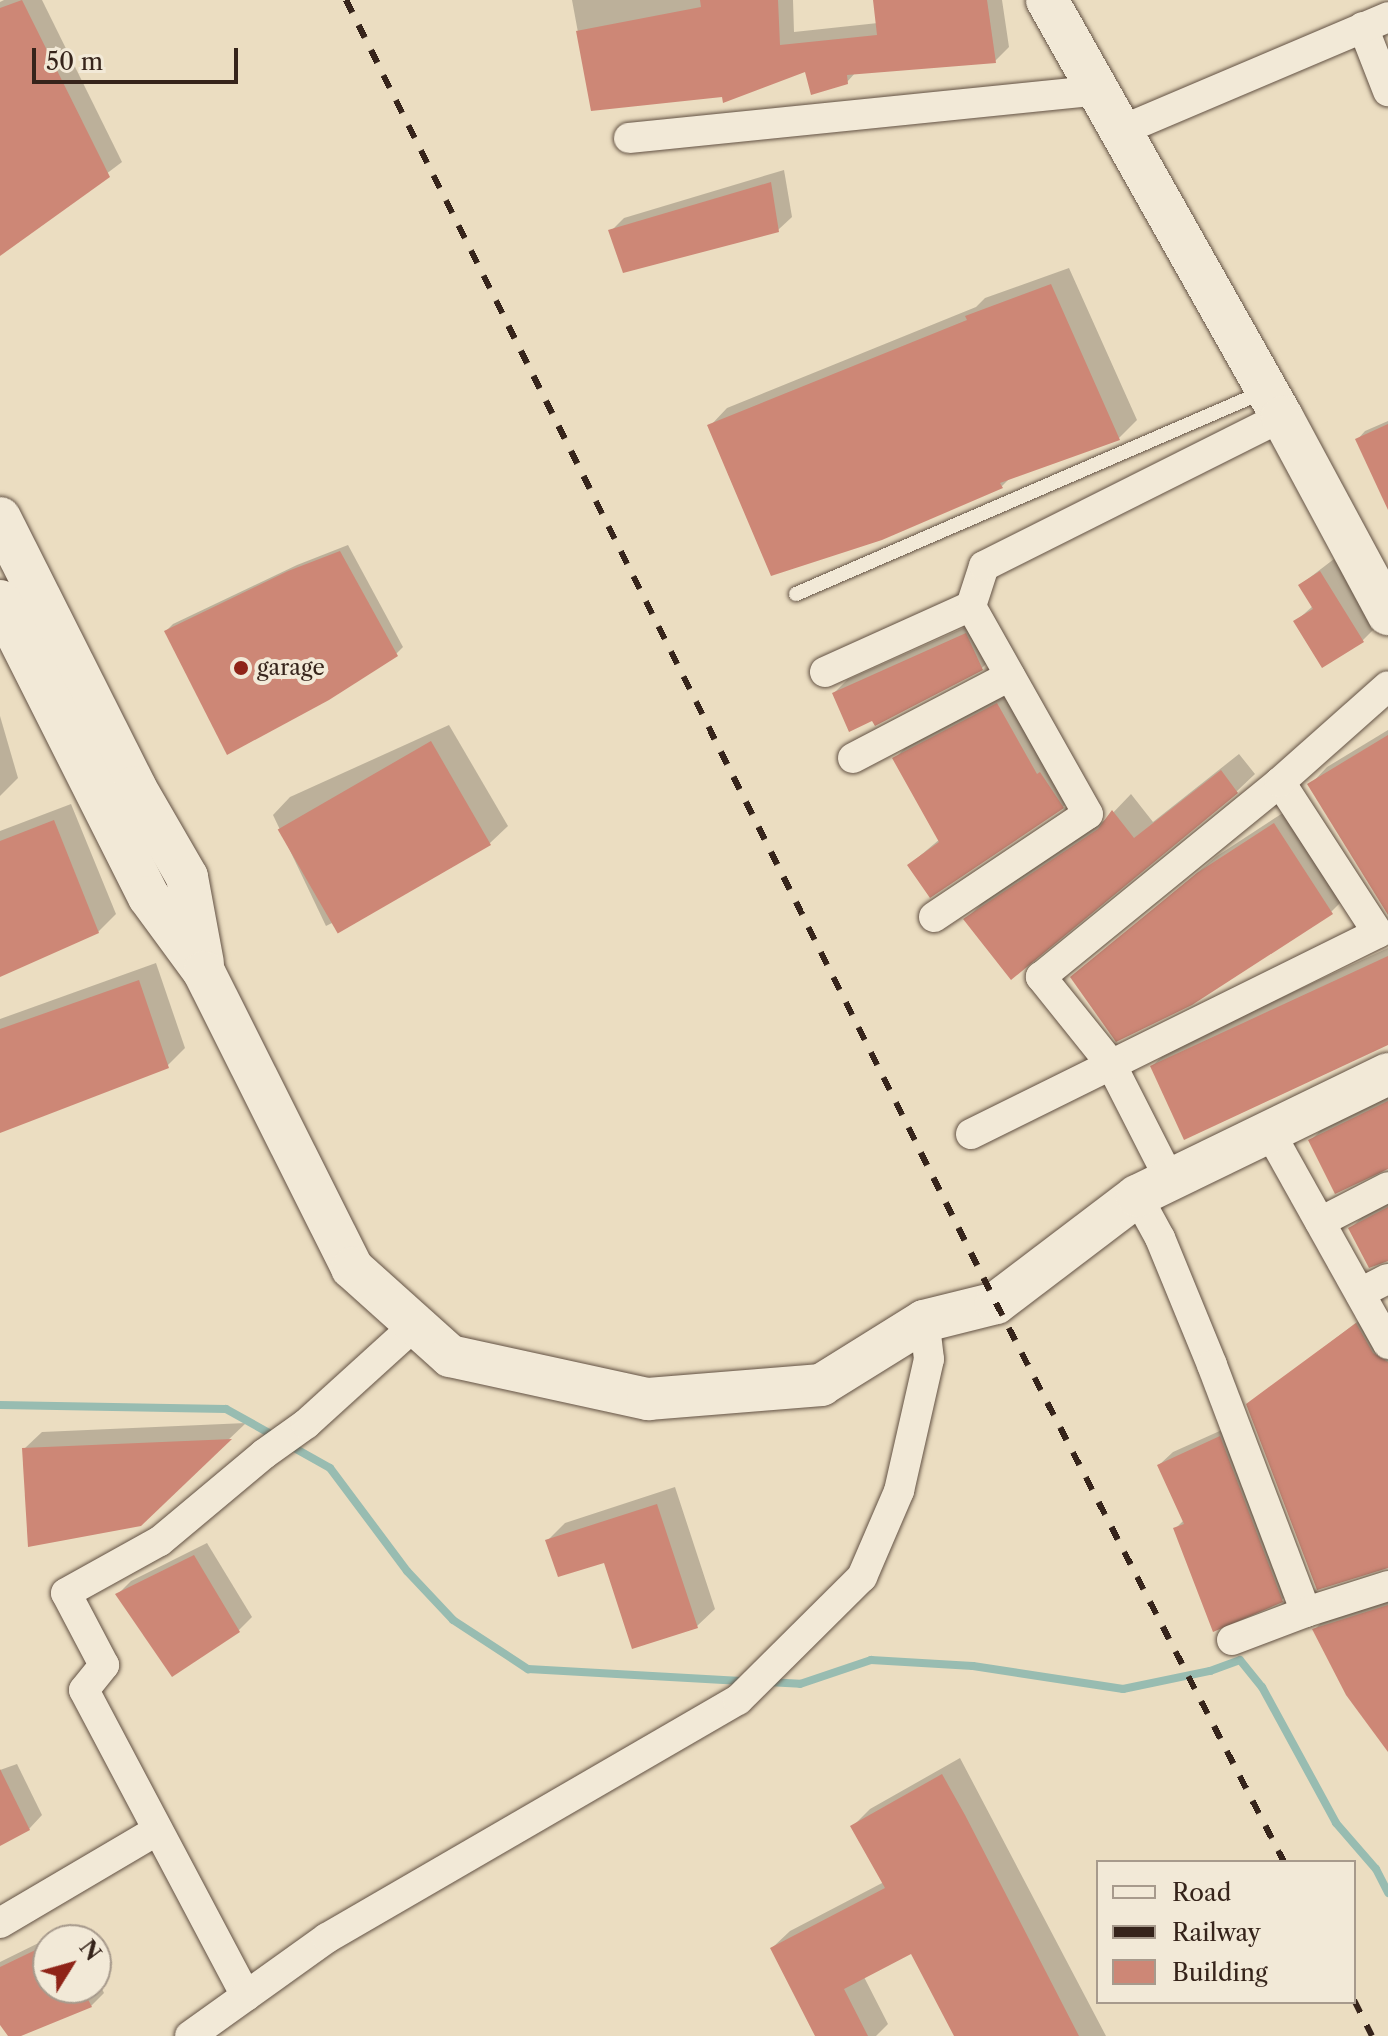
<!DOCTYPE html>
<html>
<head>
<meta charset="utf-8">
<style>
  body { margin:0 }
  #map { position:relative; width:1388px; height:2036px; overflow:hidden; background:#ebddc1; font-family:"Libre Caslon Text",serif }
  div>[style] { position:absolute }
  .shadow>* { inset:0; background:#0003 }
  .stream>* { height:8px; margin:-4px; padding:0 4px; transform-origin:4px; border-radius:4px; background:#98bcb1 }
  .building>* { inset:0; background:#cd8776; transform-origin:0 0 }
  .roads { filter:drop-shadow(0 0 2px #635244) drop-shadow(0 0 2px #635244) }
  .lane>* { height:14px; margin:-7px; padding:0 7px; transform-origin:7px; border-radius:7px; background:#f2e9d7 }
  .street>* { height:30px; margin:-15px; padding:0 15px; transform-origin:15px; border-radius:15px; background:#f2e9d7 }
  .secondary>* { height:42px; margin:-21px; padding:0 21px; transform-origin:21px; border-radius:21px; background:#f2e9d7 }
  .rail>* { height:6px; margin-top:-3px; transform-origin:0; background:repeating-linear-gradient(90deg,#36241b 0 14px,transparent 0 28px) }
  .dots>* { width:22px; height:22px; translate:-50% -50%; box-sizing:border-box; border:4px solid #f2e9d7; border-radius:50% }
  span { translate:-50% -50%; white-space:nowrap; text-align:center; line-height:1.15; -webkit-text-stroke:8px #f2e9d7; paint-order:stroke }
  .poi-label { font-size:22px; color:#36241b }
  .left { translate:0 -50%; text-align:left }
  .legend { position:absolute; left:1096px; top:1860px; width:260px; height:144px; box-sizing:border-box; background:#f2e9d7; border:2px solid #a79a8c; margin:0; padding:10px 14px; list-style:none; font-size:24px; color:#36241b }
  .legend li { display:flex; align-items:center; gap:16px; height:40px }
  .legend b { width:40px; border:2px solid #a79a8c }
  .north { position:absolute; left:32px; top:1924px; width:80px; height:80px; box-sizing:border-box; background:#f2e9d7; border:2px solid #a79a8c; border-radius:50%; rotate:53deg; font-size:22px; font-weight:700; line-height:32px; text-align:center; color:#36241b }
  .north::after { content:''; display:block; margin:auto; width:28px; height:36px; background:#8f2418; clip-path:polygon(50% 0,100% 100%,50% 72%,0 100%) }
  .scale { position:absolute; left:32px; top:48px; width:206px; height:36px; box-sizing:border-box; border:4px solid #36241b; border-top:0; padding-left:10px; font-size:24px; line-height:28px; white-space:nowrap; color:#36241b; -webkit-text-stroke:6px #f2e9d7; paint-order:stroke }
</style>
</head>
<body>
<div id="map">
  <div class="shadow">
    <i style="clip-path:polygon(4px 0,42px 0,122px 162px,0 254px,0 2px)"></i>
    <i style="clip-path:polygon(572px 0,793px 0,794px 32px,878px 23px,875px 0,1002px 0,1009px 47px,995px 61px,856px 72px,847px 82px,806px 70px,723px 95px,592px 108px)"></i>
    <i style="clip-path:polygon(784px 170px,792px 217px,778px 230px,611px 231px,624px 218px)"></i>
    <i style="clip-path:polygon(1069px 268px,1137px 420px,1119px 438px,1011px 477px,1002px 486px,710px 426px,727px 408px,976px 307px,985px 298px)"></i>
    <i style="clip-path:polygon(1388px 421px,1388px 505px,1357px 440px,1365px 431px)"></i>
    <i style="clip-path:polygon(348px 545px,403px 647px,396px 654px,166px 631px,173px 624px,297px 565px)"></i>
    <i style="clip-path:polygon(1334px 559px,1376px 627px,1363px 640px,1323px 665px,1296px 621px,1313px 606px,1300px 585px)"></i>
    <i style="clip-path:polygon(979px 621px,995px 655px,982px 668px,873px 719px,834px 693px,847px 680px)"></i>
    <i style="clip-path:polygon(1011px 691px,1076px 794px,1063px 807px,909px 865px,940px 839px,895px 758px,908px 745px)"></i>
    <i style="clip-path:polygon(0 716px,18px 778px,0 796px)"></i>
    <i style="clip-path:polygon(449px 725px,508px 826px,490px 843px,326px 926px,273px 815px,290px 797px)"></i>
    <i style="clip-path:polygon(1388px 730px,1388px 914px,1310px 785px,1327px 767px)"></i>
    <i style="clip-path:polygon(1239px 754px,1255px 774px,1237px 791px,1012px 977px,966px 919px,983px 902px,1108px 818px,1131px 794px,1153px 822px)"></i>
    <i style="clip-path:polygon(71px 804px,116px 914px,98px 932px,0 974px,0 831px)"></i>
    <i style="clip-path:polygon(1292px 807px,1349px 894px,1331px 912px,1073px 977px,1217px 856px)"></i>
    <i style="clip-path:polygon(1388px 948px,1388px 1043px,1152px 1066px,1170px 1049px)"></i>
    <i style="clip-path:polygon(156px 963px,185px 1048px,167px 1066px,0 1123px,0 1019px)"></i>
    <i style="clip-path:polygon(1388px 1096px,1388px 1167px,1311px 1140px,1324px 1127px)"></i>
    <i style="clip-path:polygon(1388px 1202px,1388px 1260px,1351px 1228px,1364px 1215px)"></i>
    <i style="clip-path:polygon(1370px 1312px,1388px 1341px,1388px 1568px,1249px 1405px)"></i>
    <i style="clip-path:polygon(246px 1423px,140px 1524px,24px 1449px,42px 1432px)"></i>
    <i style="clip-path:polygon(1233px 1425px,1295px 1587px,1282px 1600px,1175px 1529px,1184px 1520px,1159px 1465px,1173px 1452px)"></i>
    <i style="clip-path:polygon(675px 1487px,715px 1609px,697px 1626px,605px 1560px,548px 1540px,565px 1523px)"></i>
    <i style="clip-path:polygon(207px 1543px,252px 1617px,239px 1630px,173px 1675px,118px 1594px,131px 1581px)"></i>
    <i style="clip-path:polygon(1388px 1597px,1388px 1748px,1314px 1630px,1327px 1617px)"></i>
    <i style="clip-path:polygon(960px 1758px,1106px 2036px,956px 2036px,912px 1952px,864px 1977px,888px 2024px,876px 2036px,818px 2036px,772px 1948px,790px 1931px,884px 1882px,852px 1827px,870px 1809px)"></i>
    <i style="clip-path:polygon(17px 1764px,42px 1815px,29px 1829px,0 1844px,0 1770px)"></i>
    <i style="clip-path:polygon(71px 1927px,78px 1940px,48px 1940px,48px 1988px,96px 1988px,96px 1976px,104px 1993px,91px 2006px,11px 2036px,0 2022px,0 1962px)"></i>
  </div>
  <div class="stream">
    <i style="left:0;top:1405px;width:226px;rotate:1deg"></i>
    <i style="left:226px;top:1409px;width:60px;rotate:29.1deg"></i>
    <i style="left:289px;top:1445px;width:47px;rotate:29.3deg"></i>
    <i style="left:330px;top:1468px;width:129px;rotate:53.2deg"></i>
    <i style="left:407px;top:1571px;width:67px;rotate:46.8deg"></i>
    <i style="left:453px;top:1620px;width:90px;rotate:33.2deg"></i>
    <i style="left:528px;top:1669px;width:218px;rotate:3.2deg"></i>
    <i style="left:767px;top:1682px;width:33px;rotate:3deg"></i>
    <i style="left:800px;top:1684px;width:75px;rotate:-18.7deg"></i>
    <i style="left:871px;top:1660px;width:102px;rotate:3.4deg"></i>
    <i style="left:973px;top:1666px;width:152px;rotate:8.7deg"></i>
    <i style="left:1123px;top:1689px;width:89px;rotate:-11.7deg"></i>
    <i style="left:1210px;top:1671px;width:32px;rotate:-20deg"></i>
    <i style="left:1240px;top:1660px;width:35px;rotate:51deg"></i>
    <i style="left:1262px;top:1687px;width:155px;rotate:61.4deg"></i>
    <i style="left:1336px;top:1823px;width:61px;rotate:49deg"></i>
    <i style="left:1376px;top:1869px;width:27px;rotate:63deg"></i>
  </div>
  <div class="building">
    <i style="clip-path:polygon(22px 0,110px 177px,0 256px,0 8px)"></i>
    <i style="clip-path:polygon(700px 0,778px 0,780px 45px,877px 35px,873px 0,987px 0,996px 63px,847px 75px,848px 84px,811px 95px,805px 72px,723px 103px,722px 97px,591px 111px,576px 31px,701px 7px)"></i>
    <i style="clip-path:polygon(771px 182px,779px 232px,623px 273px,608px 230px)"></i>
    <i style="clip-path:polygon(1051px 284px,1120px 440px,1000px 483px,1003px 488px,882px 540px,771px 576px,707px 425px,967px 320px,965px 316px)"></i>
    <i style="clip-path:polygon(1388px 424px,1388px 510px,1355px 439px)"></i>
    <i style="clip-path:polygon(340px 551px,398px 656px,329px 700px,227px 755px,164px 631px,288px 571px)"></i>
    <i style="clip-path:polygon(1320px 571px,1364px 642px,1322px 668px,1293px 621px,1313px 609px,1298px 585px)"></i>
    <i style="clip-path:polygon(966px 633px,983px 670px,875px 726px,872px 721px,849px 732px,832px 693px)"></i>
    <i style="clip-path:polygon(997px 703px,1037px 774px,1040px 772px,1064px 808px,930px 898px,907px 865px,939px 842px,892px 758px)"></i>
    <i style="clip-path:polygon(1388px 735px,1388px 915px,1307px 784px)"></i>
    <i style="left:431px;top:741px;width:120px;height:177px;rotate:60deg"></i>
    <i style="clip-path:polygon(1221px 770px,1238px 793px,1011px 980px,963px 919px,1098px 829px,1112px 810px,1134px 838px)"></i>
    <i style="clip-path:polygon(54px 820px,99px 933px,0 977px,0 841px)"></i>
    <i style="clip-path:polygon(1274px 823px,1333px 914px,1192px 1005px,1116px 1042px,1070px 977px,1197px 873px)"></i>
    <i style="clip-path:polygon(1388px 956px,1388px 1045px,1184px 1140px,1150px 1066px)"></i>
    <i style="clip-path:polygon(139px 980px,169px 1068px,0 1133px,0 1029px)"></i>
    <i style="clip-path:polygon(1388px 1101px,1388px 1169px,1335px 1194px,1308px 1140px)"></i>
    <i style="clip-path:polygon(1388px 1207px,1388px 1261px,1369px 1268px,1348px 1228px)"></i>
    <i style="clip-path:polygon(1356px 1323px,1373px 1353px,1388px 1362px,1388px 1568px,1317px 1590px,1246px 1404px)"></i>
    <i style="clip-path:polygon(1220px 1436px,1283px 1602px,1213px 1632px,1173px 1528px,1184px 1524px,1157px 1465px)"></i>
    <i style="clip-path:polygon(232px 1439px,141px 1526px,28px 1547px,22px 1448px)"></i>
    <i style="clip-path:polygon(657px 1504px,698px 1628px,632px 1649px,604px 1563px,558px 1577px,545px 1540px)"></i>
    <i style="clip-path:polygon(194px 1555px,240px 1632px,172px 1677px,115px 1594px)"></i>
    <i style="clip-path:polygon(1388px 1605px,1388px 1752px,1346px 1695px,1312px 1629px)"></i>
    <i style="clip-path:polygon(0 1769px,30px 1830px,0 1846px)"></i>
    <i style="clip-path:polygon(942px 1774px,965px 1815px,1079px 2036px,954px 2036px,911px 1954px,844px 1989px,868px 2036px,815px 2036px,770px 1948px,885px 1888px,850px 1826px)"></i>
    <i style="clip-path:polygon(48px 1944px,48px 1988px,82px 1988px,92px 2007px,21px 2036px,8px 2036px,0 2025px,0 1967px)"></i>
  </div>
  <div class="roads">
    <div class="lane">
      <i style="left:796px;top:594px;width:511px;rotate:-23.4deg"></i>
    </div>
    <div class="street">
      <i style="left:1363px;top:27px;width:69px;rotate:68.7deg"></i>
      <i style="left:1120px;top:131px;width:291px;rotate:-23deg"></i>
      <i style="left:629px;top:138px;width:471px;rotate:-5.8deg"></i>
      <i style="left:825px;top:672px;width:160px;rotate:-24.3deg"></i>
      <i style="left:853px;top:758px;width:177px;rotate:-27.6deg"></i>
      <i style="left:934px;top:917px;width:185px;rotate:-33.8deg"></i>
      <i style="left:1088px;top:814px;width:239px;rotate:-119.4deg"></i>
      <i style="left:971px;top:606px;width:42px;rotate:-72deg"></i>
      <i style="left:984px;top:566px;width:333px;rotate:-26.6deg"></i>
      <i style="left:1269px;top:1131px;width:244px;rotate:60.8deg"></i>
      <i style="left:971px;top:1134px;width:454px;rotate:-26.3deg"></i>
      <i style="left:1378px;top:933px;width:180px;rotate:-123deg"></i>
      <i style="left:1170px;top:1180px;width:130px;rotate:-117deg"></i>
      <i style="left:1111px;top:1064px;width:112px;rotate:-128.8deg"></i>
      <i style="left:1041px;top:977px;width:308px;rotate:-39.2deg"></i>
      <i style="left:1280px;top:782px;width:144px;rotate:-41.6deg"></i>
      <i style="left:1137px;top:1196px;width:48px;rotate:61.3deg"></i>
      <i style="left:1160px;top:1238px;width:137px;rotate:67.7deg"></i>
      <i style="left:1212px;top:1365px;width:264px;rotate:69.2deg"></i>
      <i style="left:1306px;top:1612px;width:86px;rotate:-17.6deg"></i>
      <i style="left:1320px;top:1222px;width:76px;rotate:-27.2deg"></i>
      <i style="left:1360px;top:1293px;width:31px;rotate:-27deg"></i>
      <i style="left:1232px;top:1640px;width:79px;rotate:-20.7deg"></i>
      <i style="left:0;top:1923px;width:183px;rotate:-30.5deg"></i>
      <i style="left:246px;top:1996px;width:346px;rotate:-117.9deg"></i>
      <i style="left:84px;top:1690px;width:32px;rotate:-51deg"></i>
      <i style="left:104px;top:1665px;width:81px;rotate:-117.8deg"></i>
      <i style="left:66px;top:1593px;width:107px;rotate:-29deg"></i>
      <i style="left:160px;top:1541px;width:136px;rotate:-39.9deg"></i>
      <i style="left:264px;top:1454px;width:52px;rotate:-35.5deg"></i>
      <i style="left:306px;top:1424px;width:147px;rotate:-42.2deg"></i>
      <i style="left:190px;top:2036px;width:168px;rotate:-35.6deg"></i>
      <i style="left:327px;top:1938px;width:475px;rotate:-30.1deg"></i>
      <i style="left:738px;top:1700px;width:175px;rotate:-44.8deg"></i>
      <i style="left:862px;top:1577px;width:94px;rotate:-66.7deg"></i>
      <i style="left:899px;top:1491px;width:135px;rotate:-77.2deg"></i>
      <i style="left:929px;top:1359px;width:38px;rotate:-97deg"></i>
    </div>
    <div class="secondary">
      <i style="left:1047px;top:0;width:479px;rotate:60.6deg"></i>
      <i style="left:1282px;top:417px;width:224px;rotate:61.7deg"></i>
      <i style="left:0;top:518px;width:301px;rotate:63.3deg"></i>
      <i style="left:135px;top:787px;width:104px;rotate:60deg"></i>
      <i style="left:187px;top:877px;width:87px;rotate:79.5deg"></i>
      <i style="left:0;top:601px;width:331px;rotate:63.3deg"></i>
      <i style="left:149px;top:897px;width:93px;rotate:53.7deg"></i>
      <i style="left:204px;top:972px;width:331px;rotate:63.4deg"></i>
      <i style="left:352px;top:1268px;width:132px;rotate:41.9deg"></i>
      <i style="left:450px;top:1356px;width:203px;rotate:12.3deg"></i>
      <i style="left:648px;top:1399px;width:174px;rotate:-4.6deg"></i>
      <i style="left:821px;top:1385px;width:121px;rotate:-31.9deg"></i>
      <i style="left:924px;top:1321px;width:74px;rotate:-14deg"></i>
      <i style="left:996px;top:1303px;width:177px;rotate:-37.2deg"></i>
      <i style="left:1137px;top:1196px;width:279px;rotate:-25.9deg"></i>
    </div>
  </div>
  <div class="rail">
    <i style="left:346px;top:0;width:1456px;rotate:63.49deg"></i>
    <i style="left:996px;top:1303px;width:629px;rotate:62.74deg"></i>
    <i style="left:1354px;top:2000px;width:40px;rotate:63.4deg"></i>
  </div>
  <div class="dots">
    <i style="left:241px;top:668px;background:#8f2418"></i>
  </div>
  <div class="poi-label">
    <span class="left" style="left:257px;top:668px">garage</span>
  </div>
  <ul class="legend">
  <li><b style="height:10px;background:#f2e9d7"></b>Road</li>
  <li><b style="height:10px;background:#36241b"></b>Railway</li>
  <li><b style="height:22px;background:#cd8776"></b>Building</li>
  </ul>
  <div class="north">N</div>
  <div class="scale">50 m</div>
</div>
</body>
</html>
